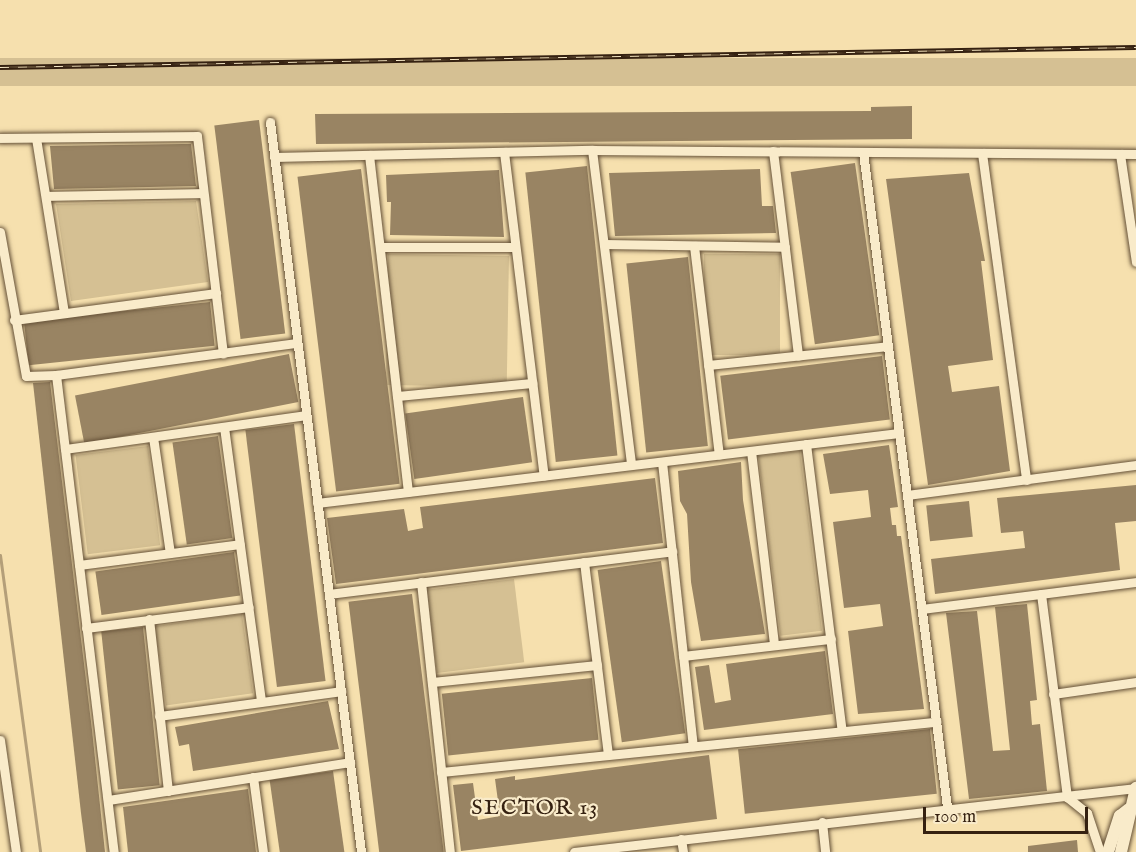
<!DOCTYPE html>
<html>
<head>
<meta charset="utf-8">
<style>
  body { margin:0 }
  #map { position:relative; width:1136px; height:852px; overflow:hidden; background:#f6e0ae; font-family:"IM FELL English",serif }
  div>[style] { position:absolute }
  .green>* { inset:0; background:#d5c093; transform-origin:0 0 }
  .stream>* { height:3px; margin:-1.5px; padding:0 1.5px; transform-origin:1.5px; border-radius:1.5px; background:#b49f79 }
  .building>* { inset:0; background:#998463; transform-origin:0 0 }
  .roads { filter:drop-shadow(0 0 2px #655138) drop-shadow(0 0 2px #655138) }
  .minor>* { height:9px; margin:-4.5px; padding:0 4.5px; transform-origin:4.5px; border-radius:4.5px; background:#f9ebca }
  .secondary>* { height:12px; margin:-6px; padding:0 6px; transform-origin:6px; border-radius:6px; background:#f9ebca }
  .rail>* { height:5px; margin-top:-2.5px; transform-origin:0; background:repeating-linear-gradient(90deg,#f9ebca 0 9px,#352111 0 18px); box-sizing:border-box; border-block:2px solid #352111 }
  span { translate:-50% -50%; white-space:nowrap; text-align:center; line-height:1.15; -webkit-text-stroke:4.5px #f9ebca; paint-order:stroke }
  .neighbourhood-label { font-size:22px; color:#352111; letter-spacing:1.5px }
  .scale { position:absolute; left:923px; top:807px; width:165px; height:27px; box-sizing:border-box; border:3px solid #352111; border-top:0; padding-left:8px; font-size:18px; line-height:21px; white-space:nowrap; color:#352111; -webkit-text-stroke:4px #f9ebca; paint-order:stroke }
</style>
</head>
<body>
<div id="map">
  <div class="green">
    <i style="left:1136px;top:58px;width:28px;height:1136px;rotate:90deg"></i>
    <i style="clip-path:polygon(196px 201px,208px 282px,71px 301px,56px 204px)"></i>
    <i style="left:388px;top:254px;width:121px;height:131px;rotate:1deg"></i>
    <i style="left:704px;top:254px;width:76px;height:101px"></i>
    <i style="left:148px;top:446px;width:100px;height:73px;rotate:83deg"></i>
    <i style="left:800px;top:451px;width:181px;height:42px;rotate:83deg"></i>
    <i style="left:514px;top:579px;width:84px;height:88px;rotate:83deg"></i>
    <i style="left:242px;top:614px;width:80px;height:88px;rotate:82deg"></i>
  </div>
  <div class="stream">
    <i style="left:0;top:555px;width:300px;rotate:82.3deg"></i>
  </div>
  <div class="building">
    <i style="clip-path:polygon(912px 106px,912px 139px,316px 144px,315px 114px,871px 111px,871px 107px)"></i>
    <i style="left:259px;top:120px;width:215px;height:45px;rotate:83deg"></i>
    <i style="clip-path:polygon(182px 144px,191px 144px,196px 186px,54px 189px,50px 146px)"></i>
    <i style="left:855px;top:163px;width:174px;height:65px;rotate:82deg"></i>
    <i style="left:587px;top:166px;width:291px;height:62px;rotate:84deg"></i>
    <i style="left:361px;top:169px;width:317px;height:64px;rotate:83deg"></i>
    <i style="clip-path:polygon(760px 169px,762px 206px,773px 206px,776px 233px,615px 236px,609px 173px)"></i>
    <i style="clip-path:polygon(499px 170px,504px 237px,390px 235px,391px 202px,387px 202px,386px 175px)"></i>
    <i style="clip-path:polygon(969px 173px,985px 261px,981px 261px,993px 360px,948px 366px,952px 392px,999px 386px,1010px 471px,928px 485px,886px 179px)"></i>
    <i style="left:688px;top:257px;width:190px;height:62px;rotate:84deg"></i>
    <i style="left:210px;top:302px;width:44px;height:187px;rotate:84deg"></i>
    <i style="left:289px;top:354px;width:49px;height:218px;rotate:79deg"></i>
    <i style="left:882px;top:356px;width:64px;height:163px;rotate:83deg"></i>
    <i style="clip-path:polygon(50px 382px,92px 730px,105px 852px,86px 852px,81px 813px,33px 383px)"></i>
    <i style="left:523px;top:397px;width:66px;height:119px;rotate:82deg"></i>
    <i style="left:294px;top:424px;width:259px;height:49px;rotate:83deg"></i>
    <i style="left:218px;top:436px;width:103px;height:46px;rotate:82deg"></i>
    <i style="clip-path:polygon(889px 445px,898px 507px,890px 508px,892px 525px,896px 525px,897px 536px,901px 536px,924px 709px,858px 714px,848px 631px,883px 626px,880px 604px,844px 608px,833px 522px,871px 517px,868px 490px,830px 494px,823px 454px)"></i>
    <i style="clip-path:polygon(741px 462px,743px 500px,765px 634px,701px 641px,691px 582px,687px 514px,680px 501px,678px 471px)"></i>
    <i style="clip-path:polygon(655px 478px,663px 543px,336px 584px,327px 518px,404px 509px,408px 531px,423px 528px,420px 507px)"></i>
    <i style="clip-path:polygon(1136px 485px,1136px 521px,1115px 523px,1120px 570px,935px 594px,931px 559px,1025px 548px,1023px 531px,1001px 533px,997px 498px)"></i>
    <i style="left:969px;top:501px;width:36px;height:43px;rotate:84deg"></i>
    <i style="left:234px;top:552px;width:44px;height:140px;rotate:82deg"></i>
    <i style="left:661px;top:561px;width:174px;height:64px;rotate:82deg"></i>
    <i style="left:412px;top:594px;width:260px;height:64px;rotate:83deg"></i>
    <i style="clip-path:polygon(1027px 604px,1037px 700px,1030px 701px,1032px 725px,1040px 724px,1047px 791px,969px 799px,946px 613px,977px 611px,993px 751px,1010px 750px,995px 607px)"></i>
    <i style="left:143px;top:627px;width:159px;height:42px;rotate:84deg"></i>
    <i style="clip-path:polygon(825px 651px,833px 714px,704px 730px,695px 667px,709px 665px,715px 703px,731px 700px,726px 664px)"></i>
    <i style="left:592px;top:678px;width:62px;height:151px;rotate:84deg"></i>
    <i style="clip-path:polygon(328px 701px,339px 749px,193px 771px,189px 744px,179px 746px,175px 727px)"></i>
    <i style="left:930px;top:729px;width:65px;height:193px;rotate:84deg"></i>
    <i style="clip-path:polygon(709px 755px,717px 819px,461px 851px,453px 785px,473px 783px,478px 820px,500px 816px,495px 779px,515px 776px,515px 780px)"></i>
    <i style="left:333px;top:771px;width:82px;height:64px;rotate:82deg"></i>
    <i style="clip-path:polygon(248px 789px,256px 852px,128px 852px,123px 807px)"></i>
    <i style="clip-path:polygon(1077px 840px,1078px 852px,1028px 852px,1028px 846px)"></i>
  </div>
  <div class="roads">
    <div class="minor">
      <i style="left:270px;top:122px;width:736px;rotate:82.89deg"></i>
      <i style="left:0;top:138px;width:197px;rotate:-0.6deg"></i>
      <i style="left:197px;top:136px;width:219px;rotate:83.2deg"></i>
      <i style="left:36px;top:138px;width:177px;rotate:80.9deg"></i>
      <i style="left:592px;top:150px;width:317px;rotate:82.9deg"></i>
      <i style="left:773px;top:151px;width:206px;rotate:83deg"></i>
      <i style="left:504px;top:152px;width:326px;rotate:83deg"></i>
      <i style="left:863px;top:152px;width:660px;rotate:82.69deg"></i>
      <i style="left:982px;top:153px;width:330px;rotate:82.3deg"></i>
      <i style="left:1120px;top:154px;width:109px;rotate:81.6deg"></i>
      <i style="left:369px;top:155px;width:339px;rotate:83.4deg"></i>
      <i style="left:274px;top:157px;width:318px;rotate:-1.3deg"></i>
      <i style="left:592px;top:150px;width:544px;rotate:0.42deg"></i>
      <i style="left:46px;top:196px;width:157px;rotate:-1.1deg"></i>
      <i style="left:0;top:232px;width:146px;rotate:79.8deg"></i>
      <i style="left:26px;top:376px;width:30px;rotate:-2deg"></i>
      <i style="left:56px;top:375px;width:243px;rotate:-7.6deg"></i>
      <i style="left:604px;top:244px;width:181px;rotate:0.9deg"></i>
      <i style="left:694px;top:246px;width:210px;rotate:83.2deg"></i>
      <i style="left:380px;top:247px;width:135px"></i>
      <i style="left:14px;top:320px;width:204px;rotate:-7.6deg"></i>
      <i style="left:708px;top:365px;width:181px;rotate:-6deg"></i>
      <i style="left:56px;top:375px;width:481px;rotate:83.1deg"></i>
      <i style="left:397px;top:396px;width:136px;rotate:-5.5deg"></i>
      <i style="left:224px;top:427px;width:277px;rotate:82.3deg"></i>
      <i style="left:153px;top:437px;width:117px;rotate:81.7deg"></i>
      <i style="left:806px;top:444px;width:289px;rotate:82.9deg"></i>
      <i style="left:65px;top:449px;width:243px;rotate:-8deg"></i>
      <i style="left:751px;top:451px;width:195px;rotate:83.2deg"></i>
      <i style="left:662px;top:462px;width:286px;rotate:83.8deg"></i>
      <i style="left:907px;top:495px;width:231px;rotate:-7.5deg"></i>
      <i style="left:317px;top:503px;width:586px;rotate:-6.86deg"></i>
      <i style="left:584px;top:562px;width:194px;rotate:82.9deg"></i>
      <i style="left:79px;top:565px;width:162px;rotate:-7.4deg"></i>
      <i style="left:421px;top:582px;width:272px;rotate:83.9deg"></i>
      <i style="left:329px;top:594px;width:346px;rotate:-7.1deg"></i>
      <i style="left:1041px;top:594px;width:205px;rotate:82.7deg"></i>
      <i style="left:1067px;top:797px;width:26px;rotate:39deg"></i>
      <i style="left:1087px;top:813px;width:41px;rotate:71.6deg"></i>
      <i style="left:922px;top:609px;width:216px;rotate:-7.2deg"></i>
      <i style="left:149px;top:619px;width:173px;rotate:83.7deg"></i>
      <i style="left:86px;top:628px;width:164px;rotate:-7.3deg"></i>
      <i style="left:683px;top:656px;width:149px;rotate:-6.6deg"></i>
      <i style="left:432px;top:682px;width:166px;rotate:-5.9deg"></i>
      <i style="left:1053px;top:694px;width:84px;rotate:-8.2deg"></i>
      <i style="left:159px;top:716px;width:184px;rotate:-7.8deg"></i>
      <i style="left:0;top:740px;width:113px;rotate:81.9deg"></i>
      <i style="left:441px;top:772px;width:498px;rotate:-5.8deg"></i>
      <i style="left:253px;top:777px;width:76px;rotate:82.4deg"></i>
      <i style="left:108px;top:800px;width:245px;rotate:-8.9deg"></i>
      <i style="left:822px;top:822px;width:30px;rotate:84deg"></i>
      <i style="left:681px;top:839px;width:13px;rotate:81deg"></i>
      <i style="left:574px;top:852px;width:566px;rotate:-6.5deg"></i>
    </div>
    <div class="secondary">
      <i style="left:1108px;top:852px;width:38px;rotate:-72deg"></i>
      <i style="left:1120px;top:816px;width:11px;rotate:-38deg"></i>
      <i style="left:1121px;top:852px;width:66px;rotate:-76.8deg"></i>
    </div>
  </div>
  <div class="rail">
    <i style="left:0;top:67px;width:1136px;rotate:-1.01deg"></i>
  </div>
  <div class="neighbourhood-label">
    <span style="left:535px;top:809px">SECTOR 13</span>
  </div>
  <div class="scale">100 m</div>
</div>
</body>
</html>
